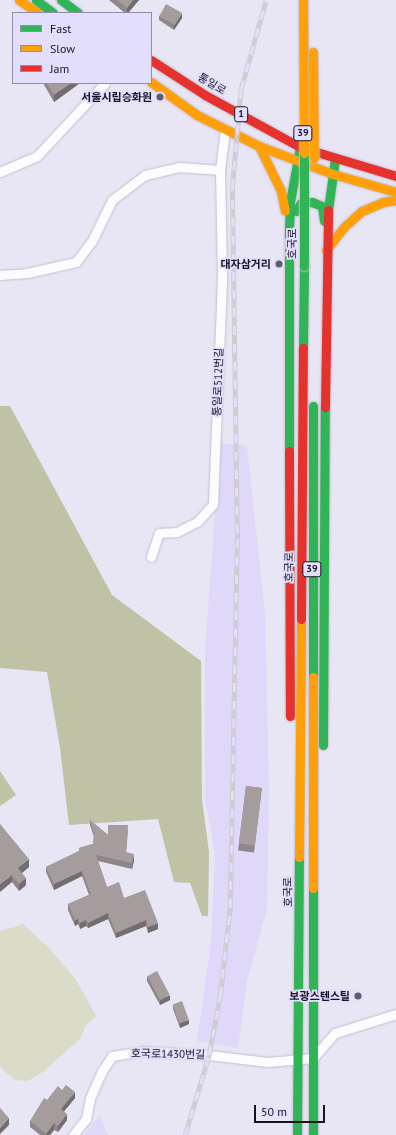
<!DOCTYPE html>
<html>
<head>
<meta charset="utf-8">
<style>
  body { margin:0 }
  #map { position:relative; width:396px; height:1135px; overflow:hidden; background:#e8e5f5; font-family:"PT Sans","Noto Sans KR",sans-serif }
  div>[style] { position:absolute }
  .built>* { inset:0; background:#dfd8f9 }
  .green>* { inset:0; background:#dadcc7 }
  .forest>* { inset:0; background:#bfc2a4 }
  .roads { filter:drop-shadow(0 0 1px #c3c0d0) drop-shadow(0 0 1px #c3c0d0) }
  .street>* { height:9px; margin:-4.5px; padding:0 4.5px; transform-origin:4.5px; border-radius:4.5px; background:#fcfbfe }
  .fast>* { height:9px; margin:-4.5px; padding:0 4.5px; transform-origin:4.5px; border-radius:4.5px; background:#30b455 }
  .slow>* { height:9px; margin:-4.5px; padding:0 4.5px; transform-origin:4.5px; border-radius:4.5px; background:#ff9f0a }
  .jam>* { height:9px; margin:-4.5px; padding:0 4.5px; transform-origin:4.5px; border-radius:4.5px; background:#e5322d }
  .rail>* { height:4.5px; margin-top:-2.25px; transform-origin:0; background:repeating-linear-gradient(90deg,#e3defc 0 9px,#ceccd1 0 18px); box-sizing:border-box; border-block:1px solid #ceccd1 }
  .bridges { filter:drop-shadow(0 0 1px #c4c2cb) drop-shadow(0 0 1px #c4c2cb) }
  .fast-bridge>* { height:9px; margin:-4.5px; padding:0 4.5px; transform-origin:4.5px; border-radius:4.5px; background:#30b455 }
  .slow-bridge>* { height:9px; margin:-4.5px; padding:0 4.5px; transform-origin:4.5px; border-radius:4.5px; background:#ff9f0a }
  .wall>* { inset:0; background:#8e8688; transform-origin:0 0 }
  .shaded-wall>* { inset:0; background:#746d6f }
  .building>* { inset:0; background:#a59c9e; transform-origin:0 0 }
  .dots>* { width:11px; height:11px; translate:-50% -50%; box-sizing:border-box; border:2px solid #e3defc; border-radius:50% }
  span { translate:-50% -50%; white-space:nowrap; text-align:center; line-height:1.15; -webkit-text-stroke:3.5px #e3defc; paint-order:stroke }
  .shield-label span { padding:1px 3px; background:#e3defc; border:1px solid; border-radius:3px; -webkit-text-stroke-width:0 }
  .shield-label { font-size:10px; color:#171324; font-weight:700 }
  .street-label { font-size:11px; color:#171324 }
  .poi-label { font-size:11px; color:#171324; font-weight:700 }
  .right { translate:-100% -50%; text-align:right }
  .legend { position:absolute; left:12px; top:12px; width:140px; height:72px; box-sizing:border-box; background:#e3defc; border:1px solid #918da6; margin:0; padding:5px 7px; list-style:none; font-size:12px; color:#171324 }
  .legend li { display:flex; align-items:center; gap:8px; height:20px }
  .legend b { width:20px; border:1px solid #918da6 }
  .scale { position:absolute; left:254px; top:1105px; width:71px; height:18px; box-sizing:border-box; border:2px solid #171324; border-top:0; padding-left:5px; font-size:12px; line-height:14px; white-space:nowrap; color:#171324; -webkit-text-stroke:3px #e3defc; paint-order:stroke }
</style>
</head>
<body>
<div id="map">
  <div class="built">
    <i style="clip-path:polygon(220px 443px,247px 446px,265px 613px,269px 788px,267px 909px,247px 981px,238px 1048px,197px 1041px,211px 942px,215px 854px,205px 798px,205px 651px)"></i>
    <i style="clip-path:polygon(100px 1115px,108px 1135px,84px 1135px)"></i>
  </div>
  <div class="green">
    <i style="clip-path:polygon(23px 924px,49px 948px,76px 980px,96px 1016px,85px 1026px,81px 1038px,44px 1071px,28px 1081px,15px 1080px,0 1067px,0 931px)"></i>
  </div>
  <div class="forest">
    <i style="clip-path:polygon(0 406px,10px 406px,112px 595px,201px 661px,202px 800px,209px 852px,208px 916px,202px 916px,190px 883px,174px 882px,158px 819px,69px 825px,60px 748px,47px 672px,0 668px)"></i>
    <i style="clip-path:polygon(0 771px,16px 795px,0 806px)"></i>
  </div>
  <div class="roads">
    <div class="street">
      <i style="left:0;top:172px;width:40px;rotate:-23.4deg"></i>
      <i style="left:37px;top:156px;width:100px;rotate:-47deg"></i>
      <i style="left:0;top:275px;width:27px;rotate:-4deg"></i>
      <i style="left:27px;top:273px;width:50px;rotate:-12.7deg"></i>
      <i style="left:76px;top:262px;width:26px;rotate:-53deg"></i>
      <i style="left:92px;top:241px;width:46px;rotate:-64deg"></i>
      <i style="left:112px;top:200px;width:41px;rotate:-37.1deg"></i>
      <i style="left:145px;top:175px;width:35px;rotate:-13deg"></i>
      <i style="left:179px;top:167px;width:41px;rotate:4.2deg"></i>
      <i style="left:151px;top:557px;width:25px;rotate:-72deg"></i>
      <i style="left:159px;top:533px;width:18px;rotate:-3deg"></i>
      <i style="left:177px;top:532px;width:22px;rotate:-27deg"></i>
      <i style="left:197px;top:522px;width:24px;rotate:-48deg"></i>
      <i style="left:213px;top:504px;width:229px;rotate:-87.7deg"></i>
      <i style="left:222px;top:275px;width:105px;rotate:-91.1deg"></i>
      <i style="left:220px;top:170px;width:40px;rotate:-82.9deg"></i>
      <i style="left:73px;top:1135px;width:21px;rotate:-51deg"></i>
      <i style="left:86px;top:1119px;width:21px;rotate:-79deg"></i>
      <i style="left:90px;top:1098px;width:30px;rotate:-66deg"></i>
      <i style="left:102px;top:1071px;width:18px;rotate:-56deg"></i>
      <i style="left:112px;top:1056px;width:31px;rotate:-9deg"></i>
      <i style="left:143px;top:1051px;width:66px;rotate:3.5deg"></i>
      <i style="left:209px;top:1055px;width:59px;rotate:6.8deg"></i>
      <i style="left:268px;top:1062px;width:45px;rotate:-5.1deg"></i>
      <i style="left:313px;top:1058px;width:33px;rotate:-49deg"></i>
      <i style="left:335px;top:1033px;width:64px;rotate:-17.3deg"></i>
    </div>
    <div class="fast">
      <i style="left:36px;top:0;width:21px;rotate:37deg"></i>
      <i style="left:61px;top:0;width:21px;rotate:37deg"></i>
      <i style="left:328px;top:210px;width:51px;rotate:-82.2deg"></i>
      <i style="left:296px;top:211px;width:9px;rotate:-58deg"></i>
      <i style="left:301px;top:203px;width:11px;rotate:-5deg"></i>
      <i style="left:312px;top:202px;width:11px;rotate:22deg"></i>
      <i style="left:322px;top:206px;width:15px;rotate:82deg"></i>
      <i style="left:303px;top:348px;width:82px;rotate:-89.3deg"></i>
      <i style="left:313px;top:406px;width:271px;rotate:90deg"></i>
      <i style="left:289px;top:451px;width:221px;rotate:-90deg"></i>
      <i style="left:289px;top:230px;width:28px;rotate:-88deg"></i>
      <i style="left:290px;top:202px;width:56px;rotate:-79.7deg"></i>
      <i style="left:323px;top:745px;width:338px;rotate:-89.7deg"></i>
      <i style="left:313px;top:888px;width:247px;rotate:90deg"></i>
      <i style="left:297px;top:1135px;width:278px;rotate:-89.6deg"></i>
    </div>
    <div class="slow">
      <i style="left:19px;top:0;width:23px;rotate:34deg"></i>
      <i style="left:151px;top:82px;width:57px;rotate:35.7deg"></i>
      <i style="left:197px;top:115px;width:69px;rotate:26.6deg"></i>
      <i style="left:259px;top:146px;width:79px;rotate:20.7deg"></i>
      <i style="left:333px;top:174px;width:66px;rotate:15.9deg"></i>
      <i style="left:259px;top:146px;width:50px;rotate:63.9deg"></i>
      <i style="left:281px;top:191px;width:20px;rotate:79deg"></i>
      <i style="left:326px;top:250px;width:29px;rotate:-52deg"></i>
      <i style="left:344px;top:227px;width:24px;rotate:-42deg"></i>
      <i style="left:362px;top:211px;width:23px;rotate:-23deg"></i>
      <i style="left:383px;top:202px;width:13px;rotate:-9deg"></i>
      <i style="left:313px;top:677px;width:211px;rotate:90deg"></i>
      <i style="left:299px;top:857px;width:238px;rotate:-89.5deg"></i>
    </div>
    <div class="jam">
      <i style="left:151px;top:60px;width:64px;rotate:32.9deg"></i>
      <i style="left:205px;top:95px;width:108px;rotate:28.7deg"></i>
      <i style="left:300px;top:147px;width:100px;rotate:16.8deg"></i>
      <i style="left:325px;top:407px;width:197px;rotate:-89.1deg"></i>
      <i style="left:289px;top:451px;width:265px;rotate:89.8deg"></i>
      <i style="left:301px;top:619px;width:271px;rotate:-89.6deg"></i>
    </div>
  </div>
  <div class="rail">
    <i style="left:185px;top:1135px;width:84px;rotate:-73.3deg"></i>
    <i style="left:209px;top:1055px;width:60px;rotate:-79.4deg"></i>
    <i style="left:220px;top:996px;width:89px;rotate:-83.5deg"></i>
    <i style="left:230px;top:908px;width:375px;rotate:-88.9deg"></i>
    <i style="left:237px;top:533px;width:345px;rotate:-90.8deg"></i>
    <i style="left:232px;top:188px;width:99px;rotate:-84.8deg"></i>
    <i style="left:241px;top:89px;width:92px;rotate:-74.3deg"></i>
  </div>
  <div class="bridges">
    <div class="fast-bridge">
      <i style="left:304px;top:153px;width:113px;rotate:90deg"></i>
    </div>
    <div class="slow-bridge">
      <i style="left:303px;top:0;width:153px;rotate:89.6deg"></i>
      <i style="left:313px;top:52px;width:106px;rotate:89.5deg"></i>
    </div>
  </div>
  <div class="wall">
    <i style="clip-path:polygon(109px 0,139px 0,128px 13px,125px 13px)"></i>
    <i style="clip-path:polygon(159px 16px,182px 18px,174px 30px,159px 20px)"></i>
    <i style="clip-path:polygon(43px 83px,80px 83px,54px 102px)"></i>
    <i style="left:246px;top:786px;width:16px;height:65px;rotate:7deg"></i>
    <i style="clip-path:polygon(90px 820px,108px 835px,128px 830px,126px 853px,134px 860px,132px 869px,98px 861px,107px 887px,124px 898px,158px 929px,148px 933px,146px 926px,116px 938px,108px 919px,88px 928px,86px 926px,80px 929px,78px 924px,75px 926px,68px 910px,68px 904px,89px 895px,82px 876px,54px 890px,46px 872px,46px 867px,79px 851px,79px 848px,93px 844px,94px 837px,90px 825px)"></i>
    <i style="clip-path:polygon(0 824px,29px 867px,22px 873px,26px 885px,19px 891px,12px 882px)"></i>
    <i style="clip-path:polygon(147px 976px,170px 1000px,160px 1005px,147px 981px)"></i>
    <i style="clip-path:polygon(173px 1005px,189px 1024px,180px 1028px,173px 1009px)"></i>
    <i style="clip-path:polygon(62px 1090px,75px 1098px,64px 1111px,67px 1120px,58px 1132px,54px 1130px,50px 1135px,40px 1135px,30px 1127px,30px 1121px,47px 1100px)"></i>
  </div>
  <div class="shaded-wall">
    <i style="clip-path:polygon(133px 0,139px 0,128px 13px,127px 13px,127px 8px)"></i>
    <i style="clip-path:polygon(182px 13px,182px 18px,174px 30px,174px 25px)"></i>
    <i style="clip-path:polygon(71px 83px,80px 83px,54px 102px,54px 95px)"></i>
    <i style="clip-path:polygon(134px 854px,134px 860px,132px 869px,132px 863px)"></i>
    <i style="clip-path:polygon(29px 859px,29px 867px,18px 876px,18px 868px)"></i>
    <i style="clip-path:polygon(82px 871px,82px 876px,54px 890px,54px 884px)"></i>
    <i style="clip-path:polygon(12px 875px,12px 882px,0 892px,0 884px)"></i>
    <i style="clip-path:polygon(26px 878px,26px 885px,19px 891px,19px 884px)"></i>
    <i style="clip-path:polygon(108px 913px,108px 919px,88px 928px,88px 923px)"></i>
    <i style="clip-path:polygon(78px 919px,78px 924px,75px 926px,75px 920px)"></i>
    <i style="clip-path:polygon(86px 920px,86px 926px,80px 929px,80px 923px)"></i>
    <i style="clip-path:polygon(146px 920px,146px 926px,116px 938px,116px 933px)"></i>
    <i style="clip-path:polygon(158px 923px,158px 929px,148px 933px,148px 927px)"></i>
    <i style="clip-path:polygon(170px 995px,170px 1000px,160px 1005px,160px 1001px)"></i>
    <i style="clip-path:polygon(189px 1020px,189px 1024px,180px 1028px,180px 1023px)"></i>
    <i style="clip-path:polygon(75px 1092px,75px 1098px,61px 1115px,61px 1109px)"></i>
    <i style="clip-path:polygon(67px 1114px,67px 1120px,58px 1132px,58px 1126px)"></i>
    <i style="clip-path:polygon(9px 1118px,9px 1125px,0 1134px,0 1128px)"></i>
    <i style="clip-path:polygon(54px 1123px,54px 1130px,50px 1135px,46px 1135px,46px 1134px)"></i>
  </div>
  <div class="building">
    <i style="clip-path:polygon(117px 0,133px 0,127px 8px)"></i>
    <i style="left:166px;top:4px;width:18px;height:14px;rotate:29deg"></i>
    <i style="clip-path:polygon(47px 83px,71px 83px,54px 95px)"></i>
    <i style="left:246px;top:786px;width:16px;height:58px;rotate:7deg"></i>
    <i style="clip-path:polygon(90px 820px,108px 835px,108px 825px,128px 825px,126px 852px,134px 854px,132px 863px,96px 855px,107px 887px,119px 882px,124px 898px,145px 890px,158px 923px,148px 927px,146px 920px,116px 933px,108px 913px,88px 923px,86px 920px,80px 923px,78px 919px,75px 920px,68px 904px,91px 894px,82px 871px,54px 884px,46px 867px,79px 851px,79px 848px,93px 844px,94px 833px)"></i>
    <i style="clip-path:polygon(0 824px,29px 859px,18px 868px,26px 878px,19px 884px,12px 875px,0 884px)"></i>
    <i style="left:157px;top:971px;width:27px;height:11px;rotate:62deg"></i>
    <i style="left:182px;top:1001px;width:20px;height:10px;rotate:70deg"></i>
    <i style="clip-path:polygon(66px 1085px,75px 1092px,61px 1109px,67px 1114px,58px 1126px,54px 1123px,46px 1134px,30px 1121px,44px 1098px,47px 1100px,58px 1086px,62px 1090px)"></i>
    <i style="clip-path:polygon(0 1108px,9px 1118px,0 1128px)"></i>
  </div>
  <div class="dots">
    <i style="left:160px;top:97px;background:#605c6d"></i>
    <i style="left:279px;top:264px;background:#605c6d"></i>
    <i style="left:358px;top:996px;background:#605c6d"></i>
  </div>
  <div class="shield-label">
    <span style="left:241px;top:114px">1</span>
    <span style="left:303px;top:133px">39</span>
    <span style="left:312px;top:569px">39</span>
  </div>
  <div class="street-label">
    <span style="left:212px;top:84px;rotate:31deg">통일로</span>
    <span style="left:292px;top:244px;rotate:-90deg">호국로</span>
    <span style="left:218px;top:382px;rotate:-88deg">통일로512번길</span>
    <span style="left:289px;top:567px;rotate:-89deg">호국로</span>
    <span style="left:288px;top:892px;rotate:-91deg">호국로</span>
    <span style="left:168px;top:1054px;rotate:1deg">호국로1430번길</span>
  </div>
  <div class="poi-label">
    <span class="right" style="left:152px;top:97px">서울시립승화원</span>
    <span class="right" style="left:271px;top:264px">대자삼거리</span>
    <span class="right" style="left:350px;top:996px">보광스텐스틸</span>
  </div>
  <ul class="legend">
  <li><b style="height:5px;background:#30b455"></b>Fast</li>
  <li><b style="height:5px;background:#ff9f0a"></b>Slow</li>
  <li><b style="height:5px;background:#e5322d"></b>Jam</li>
  </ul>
  <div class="scale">50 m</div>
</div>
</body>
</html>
